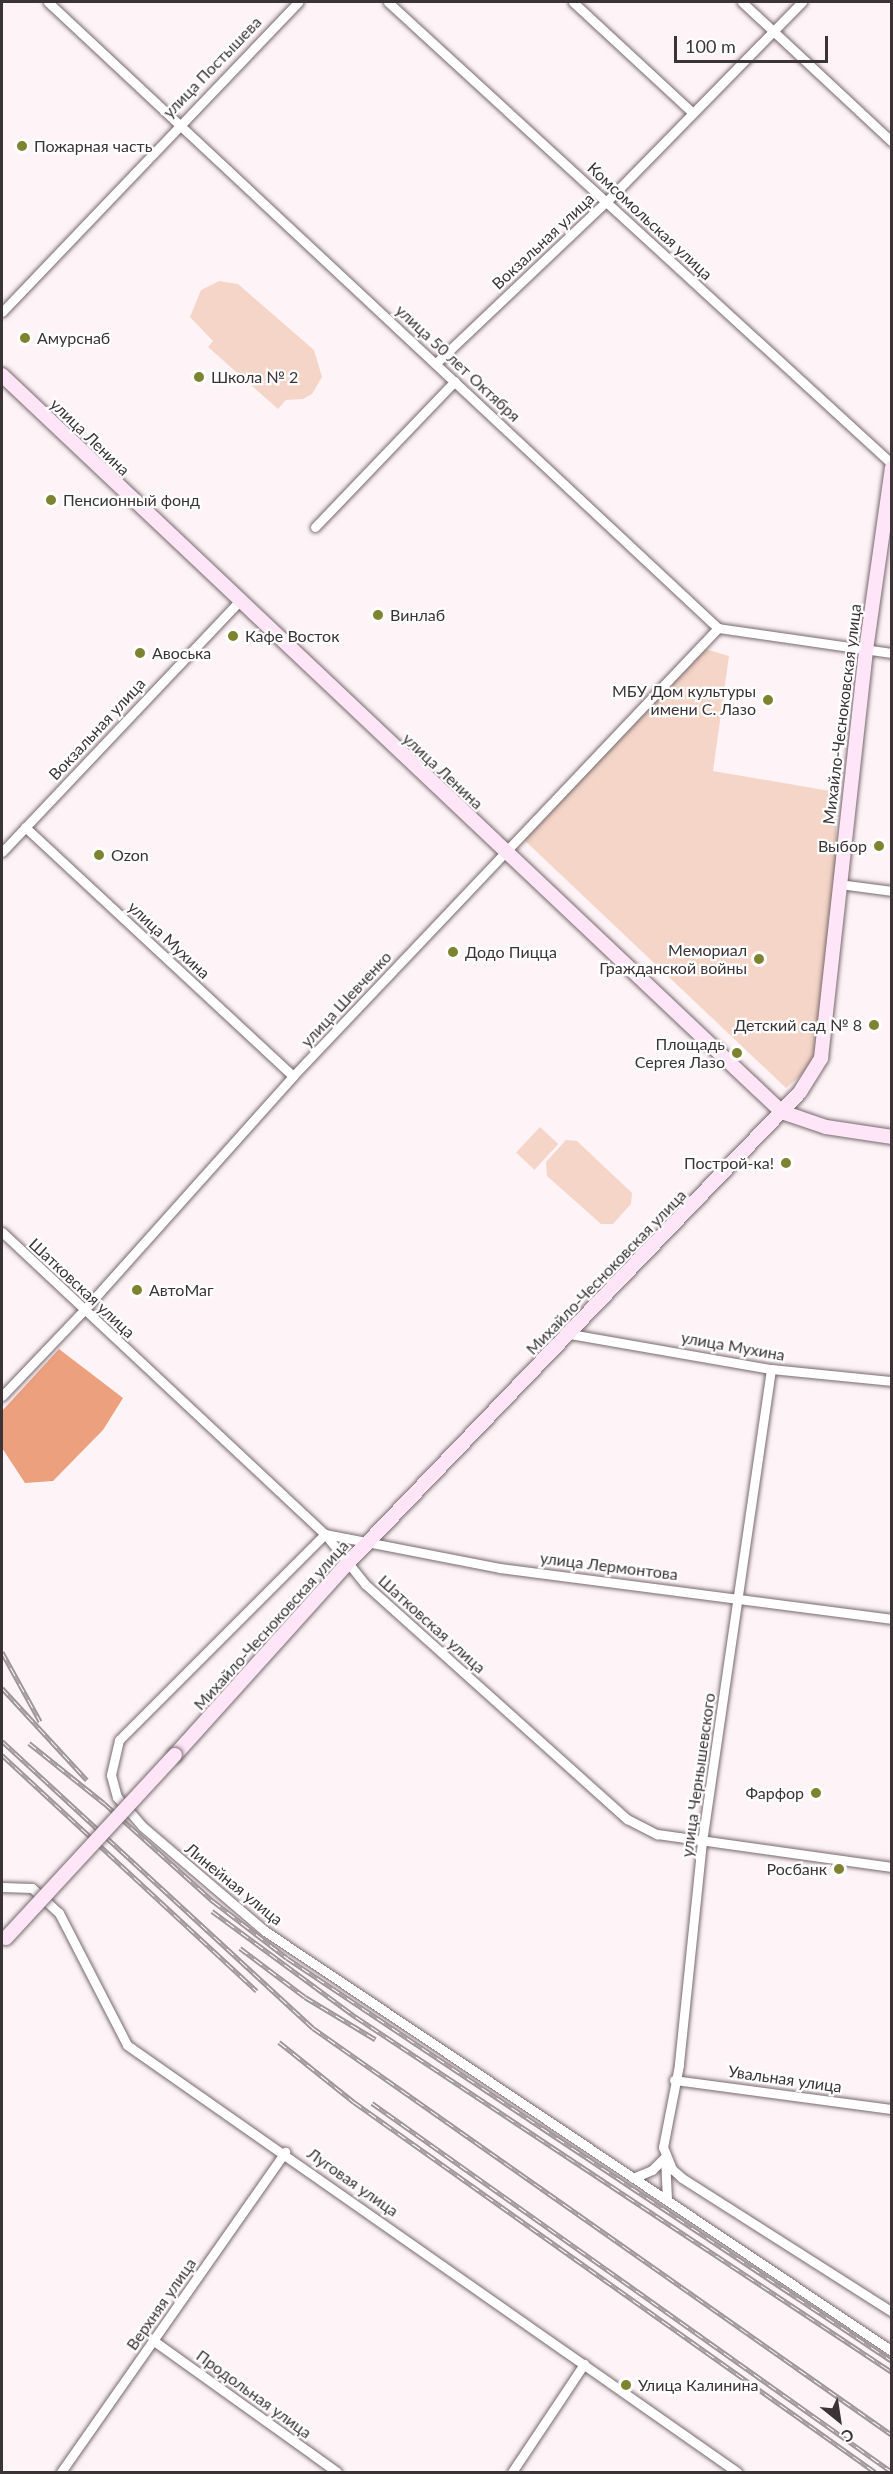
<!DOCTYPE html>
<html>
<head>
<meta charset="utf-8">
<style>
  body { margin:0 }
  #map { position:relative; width:893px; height:2474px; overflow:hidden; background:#fef4f7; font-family:Lato,sans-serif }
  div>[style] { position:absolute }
  .green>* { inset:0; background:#f4d5c7; transform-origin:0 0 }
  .forest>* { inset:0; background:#eca07e }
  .roads { filter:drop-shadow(0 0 2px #77696d) drop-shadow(0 0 2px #77696d) }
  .street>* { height:9px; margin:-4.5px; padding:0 4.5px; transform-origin:4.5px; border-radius:4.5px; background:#fff }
  .secondary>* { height:14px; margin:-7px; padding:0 7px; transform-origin:7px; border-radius:7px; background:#ffe5f8 }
  .rail>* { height:5px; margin-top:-2.5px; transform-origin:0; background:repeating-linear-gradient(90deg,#fff 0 9px,#9f9699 0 18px); box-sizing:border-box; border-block:2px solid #9f9699 }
  .bridges { filter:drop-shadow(0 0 2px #77696d) drop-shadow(0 0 2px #77696d) }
  .secondary-bridge>* { height:14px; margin:-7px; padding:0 7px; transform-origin:7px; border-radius:7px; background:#ffe5f8 }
  .dots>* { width:16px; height:16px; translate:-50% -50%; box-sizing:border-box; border:3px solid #fff; border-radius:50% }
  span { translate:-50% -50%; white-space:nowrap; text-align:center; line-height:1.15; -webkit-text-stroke:4.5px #fff; paint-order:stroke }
  .street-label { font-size:16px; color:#3b3436 }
  .poi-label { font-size:16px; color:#3b3436 }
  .left { translate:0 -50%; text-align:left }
  .right { translate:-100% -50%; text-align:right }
  .frame { position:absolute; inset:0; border:3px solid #3b3436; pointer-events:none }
  .north { position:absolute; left:809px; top:2390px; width:60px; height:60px; -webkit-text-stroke:4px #fff; paint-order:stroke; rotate:150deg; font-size:16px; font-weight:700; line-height:24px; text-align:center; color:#3b3436 }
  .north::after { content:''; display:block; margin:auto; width:21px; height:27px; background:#3b3436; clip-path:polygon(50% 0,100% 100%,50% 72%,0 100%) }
  .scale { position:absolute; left:674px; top:36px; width:154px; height:27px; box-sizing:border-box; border:3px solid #3b3436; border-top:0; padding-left:8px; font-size:18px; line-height:21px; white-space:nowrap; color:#3b3436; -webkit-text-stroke:4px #fff; paint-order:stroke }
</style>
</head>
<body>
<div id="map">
  <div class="green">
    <i style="clip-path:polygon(219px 281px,238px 284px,314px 350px,322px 377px,312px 394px,303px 399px,286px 400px,278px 409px,208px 347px,213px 341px,190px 317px,201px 290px)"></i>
    <i style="clip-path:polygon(705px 649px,729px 656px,713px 771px,836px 792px,837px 902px,821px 1058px,786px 1088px,520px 836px)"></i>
    <i style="left:540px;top:1127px;width:25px;height:35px;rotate:43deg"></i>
    <i style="clip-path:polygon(566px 1140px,577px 1141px,632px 1193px,631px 1204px,613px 1224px,601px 1224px,547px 1176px,546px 1162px)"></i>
  </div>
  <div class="forest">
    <i style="clip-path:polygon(59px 1349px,123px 1398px,103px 1430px,53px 1481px,25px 1483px,2px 1448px,2px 1411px)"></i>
  </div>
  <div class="roads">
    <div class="street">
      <i style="left:48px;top:2px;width:917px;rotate:43.06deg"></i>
      <i style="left:718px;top:628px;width:176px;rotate:8.2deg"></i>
      <i style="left:388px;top:2px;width:684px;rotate:42.51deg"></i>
      <i style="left:573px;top:2px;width:163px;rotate:42.8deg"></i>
      <i style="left:742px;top:2px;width:205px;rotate:43deg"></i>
      <i style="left:2px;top:312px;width:429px;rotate:-46.3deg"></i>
      <i style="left:436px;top:363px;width:236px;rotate:-43.5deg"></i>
      <i style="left:607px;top:201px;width:279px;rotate:-45.6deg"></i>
      <i style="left:315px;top:527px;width:202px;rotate:-46.2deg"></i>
      <i style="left:25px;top:827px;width:366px;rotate:42.9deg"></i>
      <i style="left:2px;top:852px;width:345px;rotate:-46.6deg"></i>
      <i style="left:839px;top:884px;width:53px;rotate:7.5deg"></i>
      <i style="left:2px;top:1232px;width:442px;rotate:43.1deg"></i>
      <i style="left:325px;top:1534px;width:64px;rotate:51.3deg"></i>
      <i style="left:365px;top:1584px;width:352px;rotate:41.9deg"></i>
      <i style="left:627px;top:1819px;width:34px;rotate:27deg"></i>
      <i style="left:657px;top:1834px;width:237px;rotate:8deg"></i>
      <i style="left:570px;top:1334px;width:204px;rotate:9.9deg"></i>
      <i style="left:771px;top:1369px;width:122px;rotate:5.7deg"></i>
      <i style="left:771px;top:1369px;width:477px;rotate:98.3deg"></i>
      <i style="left:702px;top:1841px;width:225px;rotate:95.9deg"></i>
      <i style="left:679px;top:2065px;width:84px;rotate:101deg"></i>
      <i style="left:663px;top:2147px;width:24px;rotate:68deg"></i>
      <i style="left:672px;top:2169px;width:13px;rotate:42deg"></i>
      <i style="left:682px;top:2178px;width:249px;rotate:32.5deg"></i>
      <i style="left:2px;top:1396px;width:117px;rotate:-46.4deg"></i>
      <i style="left:83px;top:1311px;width:315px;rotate:-48.2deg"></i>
      <i style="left:293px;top:1076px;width:618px;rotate:-46.51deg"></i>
      <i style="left:892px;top:1619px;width:395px;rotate:-172.6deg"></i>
      <i style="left:500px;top:1568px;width:178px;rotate:-169deg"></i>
      <i style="left:325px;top:1534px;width:291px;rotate:135deg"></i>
      <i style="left:119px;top:1740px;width:36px;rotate:103deg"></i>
      <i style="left:111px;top:1775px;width:23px;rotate:75deg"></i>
      <i style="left:117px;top:1797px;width:38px;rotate:49deg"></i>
      <i style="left:142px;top:1826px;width:162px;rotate:40.5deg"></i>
      <i style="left:265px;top:1931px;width:755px;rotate:33.82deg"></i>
      <i style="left:2px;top:1887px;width:30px;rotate:2deg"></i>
      <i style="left:32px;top:1888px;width:37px;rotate:43deg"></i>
      <i style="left:59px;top:1913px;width:148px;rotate:62.7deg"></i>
      <i style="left:127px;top:2045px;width:745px;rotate:34.99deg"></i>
      <i style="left:674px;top:2080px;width:220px;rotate:7.6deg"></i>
      <i style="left:665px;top:2157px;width:42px;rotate:87.3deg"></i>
      <i style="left:633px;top:2178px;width:21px;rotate:-23deg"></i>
      <i style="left:652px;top:2170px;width:18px;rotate:-45deg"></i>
      <i style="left:154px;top:2341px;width:225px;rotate:35.6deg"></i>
      <i style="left:61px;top:2472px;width:391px;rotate:-55deg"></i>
      <i style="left:512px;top:2472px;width:130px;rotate:-56.3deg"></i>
    </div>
    <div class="secondary">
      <i style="left:2px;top:375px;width:1073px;rotate:43.38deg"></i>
      <i style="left:782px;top:1112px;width:46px;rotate:18.8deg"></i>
      <i style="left:826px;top:1127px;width:67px;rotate:8.6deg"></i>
      <i style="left:175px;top:1755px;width:260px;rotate:-48deg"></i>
      <i style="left:349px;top:1562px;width:651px;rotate:-46.18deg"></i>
      <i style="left:800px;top:1092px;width:40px;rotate:-58deg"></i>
      <i style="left:821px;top:1058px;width:410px;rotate:-83.7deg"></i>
      <i style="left:866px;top:650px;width:184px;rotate:-81.9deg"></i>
    </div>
  </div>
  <div class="rail">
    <i style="left:2px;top:1652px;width:79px;rotate:61.2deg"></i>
    <i style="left:2px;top:1688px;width:125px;rotate:47.3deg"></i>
    <i style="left:2px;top:1741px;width:423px;rotate:42.7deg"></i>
    <i style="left:313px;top:2028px;width:708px;rotate:35.1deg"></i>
    <i style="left:29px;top:1743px;width:96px;rotate:38.7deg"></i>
    <i style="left:104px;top:1803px;width:147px;rotate:42deg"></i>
    <i style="left:213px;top:1901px;width:93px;rotate:37.6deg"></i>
    <i style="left:287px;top:1958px;width:727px;rotate:33.67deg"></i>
    <i style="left:2px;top:1755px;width:347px;rotate:42.8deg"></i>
    <i style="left:212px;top:1911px;width:179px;rotate:36.4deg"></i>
    <i style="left:356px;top:2017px;width:643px;rotate:33.52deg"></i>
    <i style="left:240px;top:1948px;width:81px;rotate:37deg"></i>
    <i style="left:305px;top:1997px;width:82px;rotate:31deg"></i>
    <i style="left:279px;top:2042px;width:96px;rotate:38.7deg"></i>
    <i style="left:354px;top:2102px;width:639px;rotate:35.38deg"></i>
    <i style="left:372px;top:2103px;width:638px;rotate:35.36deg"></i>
  </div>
  <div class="bridges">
    <div class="secondary-bridge">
      <i style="left:6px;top:1938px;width:249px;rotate:-47.3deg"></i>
    </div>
  </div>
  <div class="dots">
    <i style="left:22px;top:146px;background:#7d832e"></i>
    <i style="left:25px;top:338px;background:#7d832e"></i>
    <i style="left:199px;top:377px;background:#7d832e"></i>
    <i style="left:51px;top:500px;background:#7d832e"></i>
    <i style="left:378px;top:615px;background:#7d832e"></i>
    <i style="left:233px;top:636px;background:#7d832e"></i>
    <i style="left:140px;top:653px;background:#7d832e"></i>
    <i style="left:768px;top:700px;background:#7d832e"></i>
    <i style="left:879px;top:846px;background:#7d832e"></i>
    <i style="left:99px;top:855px;background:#7d832e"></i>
    <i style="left:453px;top:952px;background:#7d832e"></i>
    <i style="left:759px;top:959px;background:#7d832e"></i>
    <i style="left:874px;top:1025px;background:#7d832e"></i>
    <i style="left:737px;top:1053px;background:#7d832e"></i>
    <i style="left:786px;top:1163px;background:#7d832e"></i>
    <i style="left:137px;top:1290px;background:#7d832e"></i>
    <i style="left:816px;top:1793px;background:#7d832e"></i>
    <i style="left:839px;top:1869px;background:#7d832e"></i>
    <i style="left:626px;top:2385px;background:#7d832e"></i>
  </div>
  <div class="street-label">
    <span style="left:212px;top:67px;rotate:-46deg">улица Постышева</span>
    <span style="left:650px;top:221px;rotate:43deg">Комсомольская улица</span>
    <span style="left:543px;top:241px;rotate:-43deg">Вокзальная улица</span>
    <span style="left:458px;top:363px;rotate:43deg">улица 50 лет Октября</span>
    <span style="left:90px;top:437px;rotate:44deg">улица Ленина</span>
    <span style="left:842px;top:714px;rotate:-83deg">Михайло-Чесноковская улица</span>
    <span style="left:97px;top:729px;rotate:-47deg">Вокзальная улица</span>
    <span style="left:443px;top:771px;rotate:43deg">улица Ленина</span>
    <span style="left:169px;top:940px;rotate:43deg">улица Мухина</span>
    <span style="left:346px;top:999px;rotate:-47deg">улица Шевченко</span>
    <span style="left:606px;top:1272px;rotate:-46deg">Михайло-Чесноковская улица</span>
    <span style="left:82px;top:1288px;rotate:43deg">Шатковская улица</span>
    <span style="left:733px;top:1346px;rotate:10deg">улица Мухина</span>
    <span style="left:609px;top:1566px;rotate:7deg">улица Лермонтова</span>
    <span style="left:432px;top:1624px;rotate:42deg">Шатковская улица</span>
    <span style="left:271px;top:1625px;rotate:-48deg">Михайло-Чесноковская улица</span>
    <span style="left:698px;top:1775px;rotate:-82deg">улица Чернышевского</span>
    <span style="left:234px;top:1884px;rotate:39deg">Линейная улица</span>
    <span style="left:785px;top:2079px;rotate:8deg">Увальная улица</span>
    <span style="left:353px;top:2182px;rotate:35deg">Луговая улица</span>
    <span style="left:161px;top:2304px;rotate:-55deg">Верхняя улица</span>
    <span style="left:254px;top:2394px;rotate:36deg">Продольная улица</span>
  </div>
  <div class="poi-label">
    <span class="left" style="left:34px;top:146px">Пожарная часть</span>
    <span class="left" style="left:37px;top:338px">Амурснаб</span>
    <span class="left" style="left:211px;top:377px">Школа № 2</span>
    <span class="left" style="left:63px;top:500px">Пенсионный фонд</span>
    <span class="left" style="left:390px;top:615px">Винлаб</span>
    <span class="left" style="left:245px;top:636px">Кафе Восток</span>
    <span class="left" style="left:152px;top:653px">Авоська</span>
    <span class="right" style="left:756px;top:700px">МБУ Дом культуры<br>имени С. Лазо</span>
    <span class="right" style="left:867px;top:846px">Выбор</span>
    <span class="left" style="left:111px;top:855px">Ozon</span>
    <span class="right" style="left:747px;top:959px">Мемориал<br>Гражданской войны</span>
    <span class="left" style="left:465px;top:952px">Додо Пицца</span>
    <span class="right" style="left:862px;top:1025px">Детский сад № 8</span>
    <span class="right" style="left:725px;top:1053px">Площадь<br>Сергея Лазо</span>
    <span class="right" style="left:774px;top:1163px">Построй-ка!</span>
    <span class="left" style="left:149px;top:1290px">АвтоМаг</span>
    <span class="right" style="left:804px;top:1793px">Фарфор</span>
    <span class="right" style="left:827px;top:1869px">Росбанк</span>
    <span class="left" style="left:638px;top:2385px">Улица Калинина</span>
  </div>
  <div class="frame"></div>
  <div class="north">С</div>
  <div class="scale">100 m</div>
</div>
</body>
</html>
